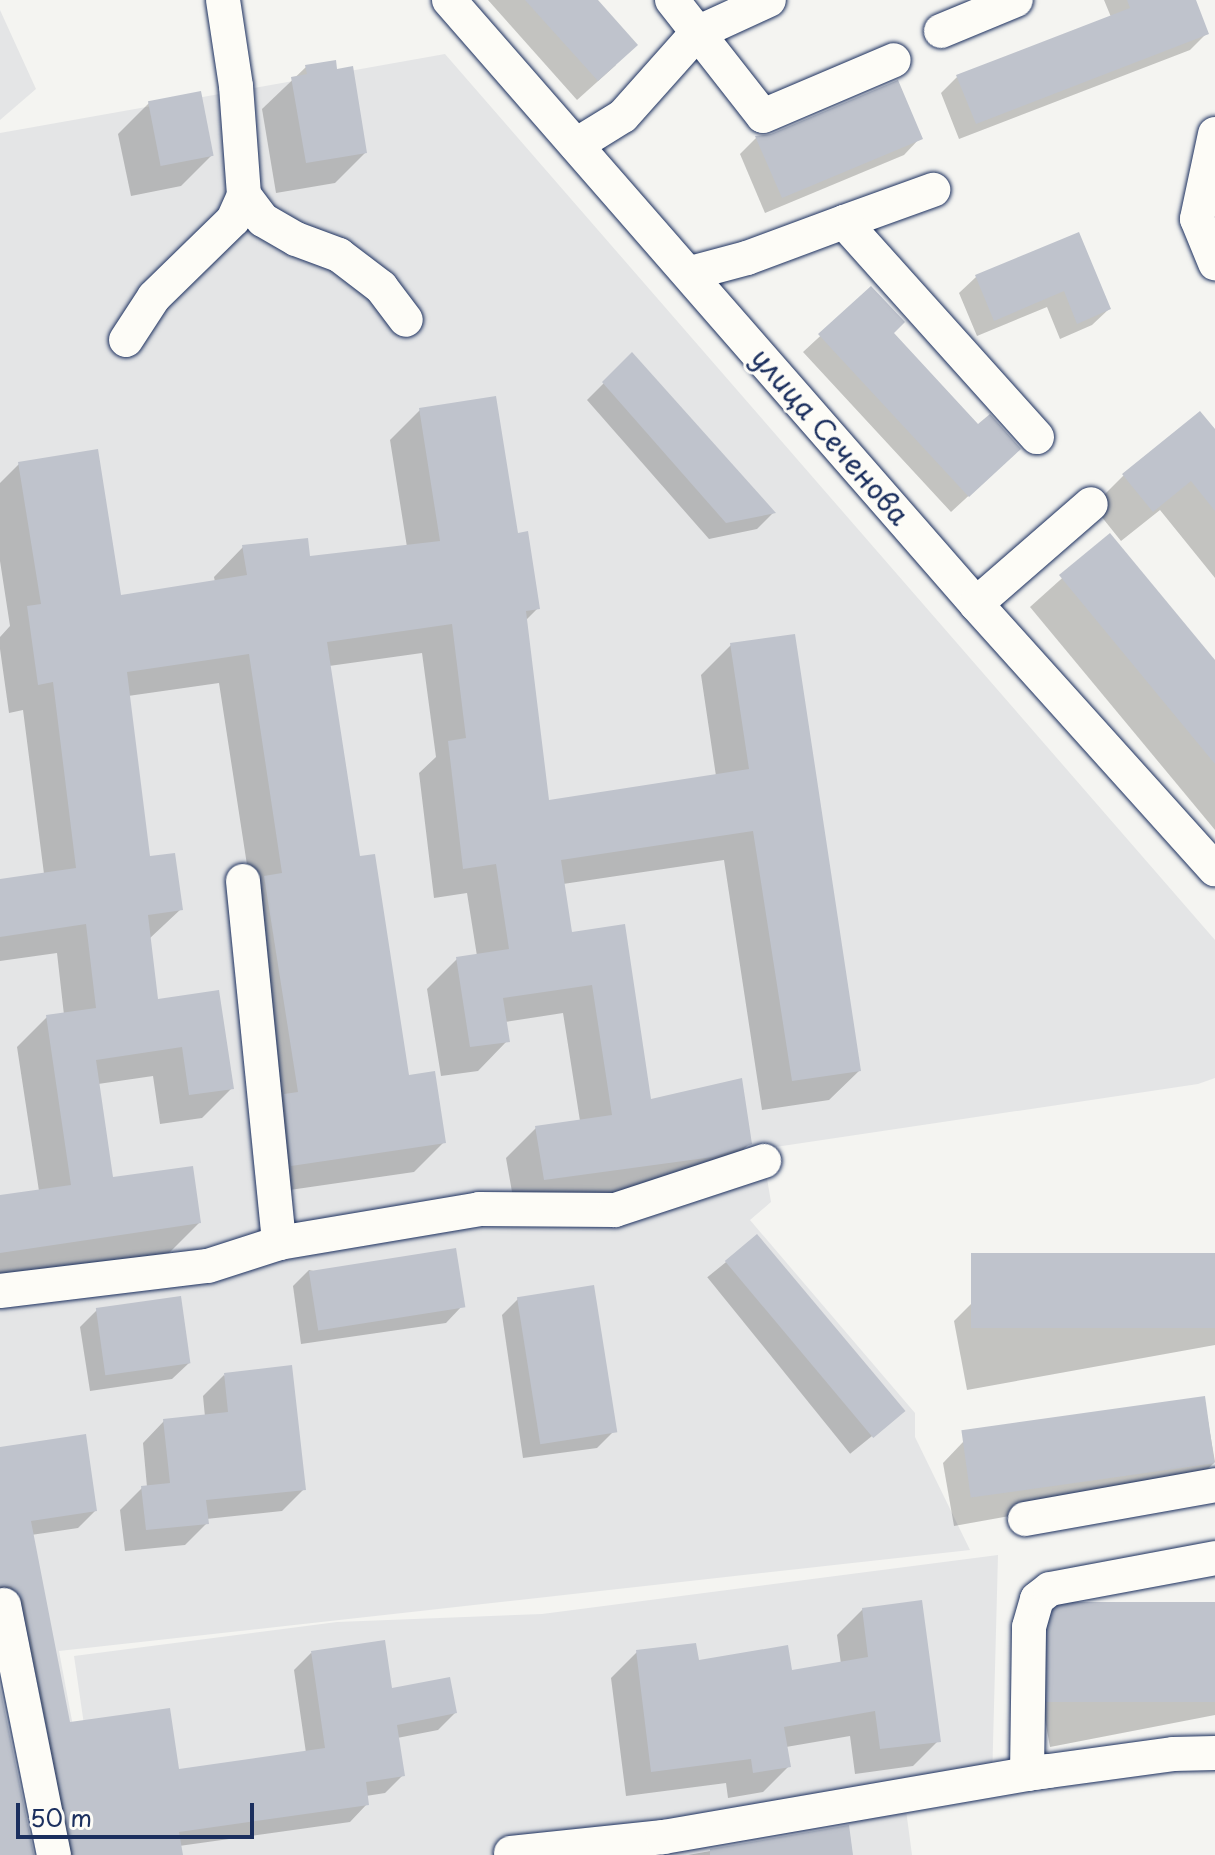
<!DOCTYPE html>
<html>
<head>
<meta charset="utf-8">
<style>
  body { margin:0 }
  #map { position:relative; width:1215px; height:1855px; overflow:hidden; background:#f4f4f1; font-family:"Playpen Sans",sans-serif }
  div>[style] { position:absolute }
  .built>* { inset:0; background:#e4e5e6 }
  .shadow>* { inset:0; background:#0003; transform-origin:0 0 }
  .building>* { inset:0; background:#bfc3cc; transform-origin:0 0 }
  .roads { filter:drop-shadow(0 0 2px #1b2f5e) drop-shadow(0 0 2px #1b2f5e) }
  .minor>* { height:34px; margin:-17px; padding:0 17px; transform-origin:17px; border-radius:17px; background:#fdfcf7 }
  span { translate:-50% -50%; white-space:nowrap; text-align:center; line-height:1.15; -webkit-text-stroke:6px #fdfcf7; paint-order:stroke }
  .street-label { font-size:28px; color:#1b2f5e }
  .scale { position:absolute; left:16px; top:1803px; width:238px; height:36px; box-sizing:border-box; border:4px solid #1b2f5e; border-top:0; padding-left:10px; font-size:24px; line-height:28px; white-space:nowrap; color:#1b2f5e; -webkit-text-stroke:6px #fdfcf7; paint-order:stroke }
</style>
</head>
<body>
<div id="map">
  <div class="built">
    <i style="clip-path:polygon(0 10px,36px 89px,0 120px)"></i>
    <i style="clip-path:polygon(445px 54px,1215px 940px,1215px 1078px,1198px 1084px,762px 1149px,771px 1202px,750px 1220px,915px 1413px,915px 1437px,970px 1550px,59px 1651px,97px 1855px,0 1855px,0 1535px,34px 1529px,0 1533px,0 133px)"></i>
    <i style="clip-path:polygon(998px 1555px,992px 1782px,904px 1795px,912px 1855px,103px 1855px,74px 1656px,337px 1622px,542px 1614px)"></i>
  </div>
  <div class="shadow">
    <i style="clip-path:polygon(488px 0,595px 0,616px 65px,577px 100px)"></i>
    <i style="clip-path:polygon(1104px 0,1193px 0,1206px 34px,1190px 50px,959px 139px,941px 93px,957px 77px,1111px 17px)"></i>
    <i style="clip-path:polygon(306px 67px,365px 153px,335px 183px,276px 193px,262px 109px)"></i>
    <i style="clip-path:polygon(149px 103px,211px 156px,181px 186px,131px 196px,118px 134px)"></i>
    <i style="clip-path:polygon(756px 138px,920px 138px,904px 155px,765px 213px,740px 154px)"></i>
    <i style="clip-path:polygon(1078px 235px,1109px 309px,1092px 325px,1060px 339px,1047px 307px,977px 336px,959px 293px,976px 277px)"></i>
    <i style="clip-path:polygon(871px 289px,891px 333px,1002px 465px,951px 512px,803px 352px)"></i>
    <i style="clip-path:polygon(632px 355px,773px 513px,757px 529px,709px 539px,587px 400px)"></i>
    <i style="clip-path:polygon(420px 410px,516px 535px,538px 608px,525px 621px,547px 802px,716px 776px,701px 675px,731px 645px,859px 1071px,829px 1100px,762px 1110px,724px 860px,563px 884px,571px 934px,650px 1101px,750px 1143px,720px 1173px,682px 1186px,515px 1209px,506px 1158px,536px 1128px,580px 1121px,563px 1013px,505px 1022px,507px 1041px,478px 1071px,441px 1076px,427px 989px,457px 959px,477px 956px,467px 893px,434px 898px,419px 773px,436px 757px,422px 653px,329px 666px,358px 858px,408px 1077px,444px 1142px,414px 1172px,262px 1194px,251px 891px,219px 683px,128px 696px,148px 858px,181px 909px,149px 939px,156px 1001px,232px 1088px,202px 1118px,160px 1124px,153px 1076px,98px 1084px,112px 1180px,199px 1223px,169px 1253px,0 1277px,0 1197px,39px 1191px,17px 1047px,47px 1017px,64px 1015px,57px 953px,0 961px,0 881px,44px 874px,23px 710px,9px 713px,0 649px,0 637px,10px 626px,0 561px,0 483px,19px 464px,120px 597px,215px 582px,214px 577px,243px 547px,308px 558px,407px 547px,390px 440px)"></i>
    <i style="clip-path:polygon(1200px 414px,1215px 432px,1215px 578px,1160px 510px,1121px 541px,1093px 506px,1123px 476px)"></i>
    <i style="clip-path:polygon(1109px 536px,1215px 663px,1215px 830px,1030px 607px)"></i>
    <i style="left:757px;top:1237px;width:227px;height:64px;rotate:51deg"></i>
    <i style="clip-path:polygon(1215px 1255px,1215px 1345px,967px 1390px,954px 1321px,976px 1299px)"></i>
    <i style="clip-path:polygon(309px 1270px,462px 1306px,446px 1323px,301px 1344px,293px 1286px)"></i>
    <i style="clip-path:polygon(518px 1299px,614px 1431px,597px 1448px,523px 1458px,502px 1315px)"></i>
    <i style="clip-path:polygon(97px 1310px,189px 1363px,172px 1379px,90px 1391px,80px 1327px)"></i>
    <i style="clip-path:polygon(224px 1375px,304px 1489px,282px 1511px,206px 1519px,207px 1523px,185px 1545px,125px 1551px,120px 1510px,142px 1488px,147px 1487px,143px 1443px,164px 1421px,205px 1417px,203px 1396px)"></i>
    <i style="clip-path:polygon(1204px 1398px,1215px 1462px,1193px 1483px,954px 1526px,943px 1463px,964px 1441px)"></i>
    <i style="clip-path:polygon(0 1449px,95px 1511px,78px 1528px,31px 1535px,68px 1725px,177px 1771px,306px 1753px,294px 1670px,311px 1653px,390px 1691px,455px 1713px,438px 1730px,397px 1738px,403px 1775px,385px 1793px,366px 1796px,367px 1804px,350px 1822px,179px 1846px,181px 1855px,54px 1855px,0 1610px)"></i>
    <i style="clip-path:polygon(1215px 1604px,1215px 1715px,1050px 1747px,1033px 1654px,1050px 1637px)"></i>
    <i style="clip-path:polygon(863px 1609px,938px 1741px,913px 1766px,855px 1774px,850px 1736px,786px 1747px,789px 1766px,763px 1792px,728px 1798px,726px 1783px,626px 1796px,611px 1678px,637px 1652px,790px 1672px,841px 1664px,837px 1635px)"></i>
    <i style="clip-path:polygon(847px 1827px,851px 1855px,688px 1855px)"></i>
  </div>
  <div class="building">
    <i style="clip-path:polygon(525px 0,598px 0,638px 45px,598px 81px)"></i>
    <i style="clip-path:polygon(1127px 0,1196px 0,1209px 34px,976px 124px,956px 75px,1130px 8px)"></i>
    <i style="clip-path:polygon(336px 60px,337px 69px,353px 66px,367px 153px,306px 163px,291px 77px,307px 74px,305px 65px)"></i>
    <i style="clip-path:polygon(898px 80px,923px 139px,782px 198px,755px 136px,771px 134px)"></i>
    <i style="left:201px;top:91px;width:66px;height:54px;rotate:79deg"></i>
    <i style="clip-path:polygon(1079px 232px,1111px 309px,1077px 324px,1064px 291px,994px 321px,975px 275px)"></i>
    <i style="clip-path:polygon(871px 286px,905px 322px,894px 333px,978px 424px,990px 414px,1021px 449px,969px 497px,818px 334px)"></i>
    <i style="clip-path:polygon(632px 352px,776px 513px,726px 523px,602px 382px)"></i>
    <i style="clip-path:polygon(496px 396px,518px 533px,528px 531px,540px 609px,526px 611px,549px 800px,749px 769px,730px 643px,795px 634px,861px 1071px,792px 1081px,753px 831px,561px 860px,572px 932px,625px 924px,651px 1099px,742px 1078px,752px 1144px,713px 1157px,544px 1180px,535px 1126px,612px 1115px,592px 985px,503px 998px,510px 1042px,470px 1047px,456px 957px,509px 949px,496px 864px,463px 869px,448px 741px,466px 738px,452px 624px,327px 642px,360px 856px,375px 854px,409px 1075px,435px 1071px,446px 1143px,291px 1166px,284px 1094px,298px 1092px,264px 876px,282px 873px,249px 654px,127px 672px,150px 856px,175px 853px,183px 910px,148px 915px,158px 999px,219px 990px,234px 1089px,189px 1095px,182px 1047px,96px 1060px,113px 1177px,193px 1166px,201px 1223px,0 1253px,0 1195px,71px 1185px,46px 1015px,96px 1008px,86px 924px,0 937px,0 879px,76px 868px,53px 682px,38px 685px,27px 606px,41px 604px,18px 462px,98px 449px,121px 595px,247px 575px,242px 545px,308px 538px,310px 556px,440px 541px,419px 408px)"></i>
    <i style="clip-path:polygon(1200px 411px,1215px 429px,1215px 511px,1191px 481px,1153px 512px,1122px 474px)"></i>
    <i style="clip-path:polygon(1110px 533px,1215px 660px,1215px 764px,1059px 575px)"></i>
    <i style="left:757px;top:1234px;width:231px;height:42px;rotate:50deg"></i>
    <i style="left:456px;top:1248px;width:60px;height:149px;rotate:81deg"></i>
    <i style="left:1215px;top:1253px;width:75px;height:244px;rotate:90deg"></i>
    <i style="left:594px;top:1285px;width:149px;height:78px;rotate:81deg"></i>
    <i style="left:181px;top:1296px;width:68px;height:86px;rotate:82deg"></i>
    <i style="clip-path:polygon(292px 1365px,306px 1490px,206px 1500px,209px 1524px,146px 1530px,141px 1486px,170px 1483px,163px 1419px,228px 1412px,224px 1373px)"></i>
    <i style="left:1205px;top:1396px;width:68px;height:246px;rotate:82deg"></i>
    <i style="clip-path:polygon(86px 1434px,97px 1511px,31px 1521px,70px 1722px,170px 1708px,179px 1769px,325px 1748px,311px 1651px,385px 1640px,392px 1688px,450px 1677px,457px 1713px,397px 1725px,405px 1776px,366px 1782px,369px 1805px,179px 1832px,183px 1855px,73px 1855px,24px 1601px,11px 1586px,0 1586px,0 1447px)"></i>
    <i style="clip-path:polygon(922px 1600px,941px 1742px,880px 1749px,875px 1711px,784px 1727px,791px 1767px,753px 1773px,751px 1759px,651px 1772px,636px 1650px,696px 1643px,699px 1660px,788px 1645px,792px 1670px,868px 1657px,862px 1608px)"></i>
    <i style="left:1215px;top:1602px;width:100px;height:169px;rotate:90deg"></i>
    <i style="clip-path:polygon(0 1687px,34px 1855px,0 1855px)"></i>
    <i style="clip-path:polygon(849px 1825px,853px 1855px,710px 1855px,710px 1849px)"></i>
  </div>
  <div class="roads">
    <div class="minor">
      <i style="left:449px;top:0;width:802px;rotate:48.89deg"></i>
      <i style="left:976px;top:604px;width:357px;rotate:48deg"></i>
      <i style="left:672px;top:0;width:147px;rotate:51.9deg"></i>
      <i style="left:763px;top:116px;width:142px;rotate:-23.1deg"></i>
      <i style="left:941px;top:31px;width:81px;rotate:-22.5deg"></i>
      <i style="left:1215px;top:134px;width:87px;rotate:102deg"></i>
      <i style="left:1197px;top:219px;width:48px;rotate:67.8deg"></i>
      <i style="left:576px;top:145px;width:55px;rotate:-31.7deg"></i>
      <i style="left:623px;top:116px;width:111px;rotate:-48.3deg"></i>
      <i style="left:697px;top:33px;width:79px;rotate:-24.6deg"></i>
      <i style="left:244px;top:195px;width:31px;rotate:53deg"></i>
      <i style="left:263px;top:220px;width:38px;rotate:30deg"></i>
      <i style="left:296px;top:239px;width:46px;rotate:20.4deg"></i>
      <i style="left:339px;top:255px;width:53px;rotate:37.3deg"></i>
      <i style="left:381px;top:287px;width:41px;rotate:52.9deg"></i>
      <i style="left:844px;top:222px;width:95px;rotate:-19.8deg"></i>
      <i style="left:691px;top:273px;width:58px;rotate:-15deg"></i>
      <i style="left:747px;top:258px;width:103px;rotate:-20.4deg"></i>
      <i style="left:844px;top:222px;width:289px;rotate:48.1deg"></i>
      <i style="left:126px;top:340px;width:51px;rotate:-56.9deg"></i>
      <i style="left:154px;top:297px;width:110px;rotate:-44.3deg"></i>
      <i style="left:233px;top:220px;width:27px;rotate:-66deg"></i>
      <i style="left:244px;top:195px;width:109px;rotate:-94.2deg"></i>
      <i style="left:236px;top:86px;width:87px;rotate:-98.6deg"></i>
      <i style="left:976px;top:604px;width:152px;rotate:-41deg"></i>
      <i style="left:243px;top:881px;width:364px;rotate:84.3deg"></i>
      <i style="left:0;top:1291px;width:209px;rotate:-6.9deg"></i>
      <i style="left:208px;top:1266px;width:75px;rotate:-17.9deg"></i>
      <i style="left:279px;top:1243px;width:203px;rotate:-9.6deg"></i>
      <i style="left:479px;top:1209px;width:136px;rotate:0.4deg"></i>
      <i style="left:615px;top:1210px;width:157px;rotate:-18.2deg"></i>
      <i style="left:1025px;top:1519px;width:193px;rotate:-10.1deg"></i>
      <i style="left:4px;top:1605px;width:255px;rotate:78.7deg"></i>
      <i style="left:1048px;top:1771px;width:21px;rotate:172deg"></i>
      <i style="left:1027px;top:1774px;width:147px;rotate:-89.2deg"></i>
      <i style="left:1029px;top:1627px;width:29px;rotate:-74deg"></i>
      <i style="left:1037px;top:1599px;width:16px;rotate:-38deg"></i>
      <i style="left:1050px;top:1589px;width:168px;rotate:-10.6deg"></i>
      <i style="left:511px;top:1853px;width:153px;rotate:-6deg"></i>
      <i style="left:663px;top:1837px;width:369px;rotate:-9.8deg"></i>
      <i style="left:1027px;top:1774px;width:147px;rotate:-7.8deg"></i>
      <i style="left:1173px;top:1754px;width:42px;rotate:-1.4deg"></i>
    </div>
  </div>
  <div class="street-label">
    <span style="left:831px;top:436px;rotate:49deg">улица Сеченова</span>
  </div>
  <div class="scale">50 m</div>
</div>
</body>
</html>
